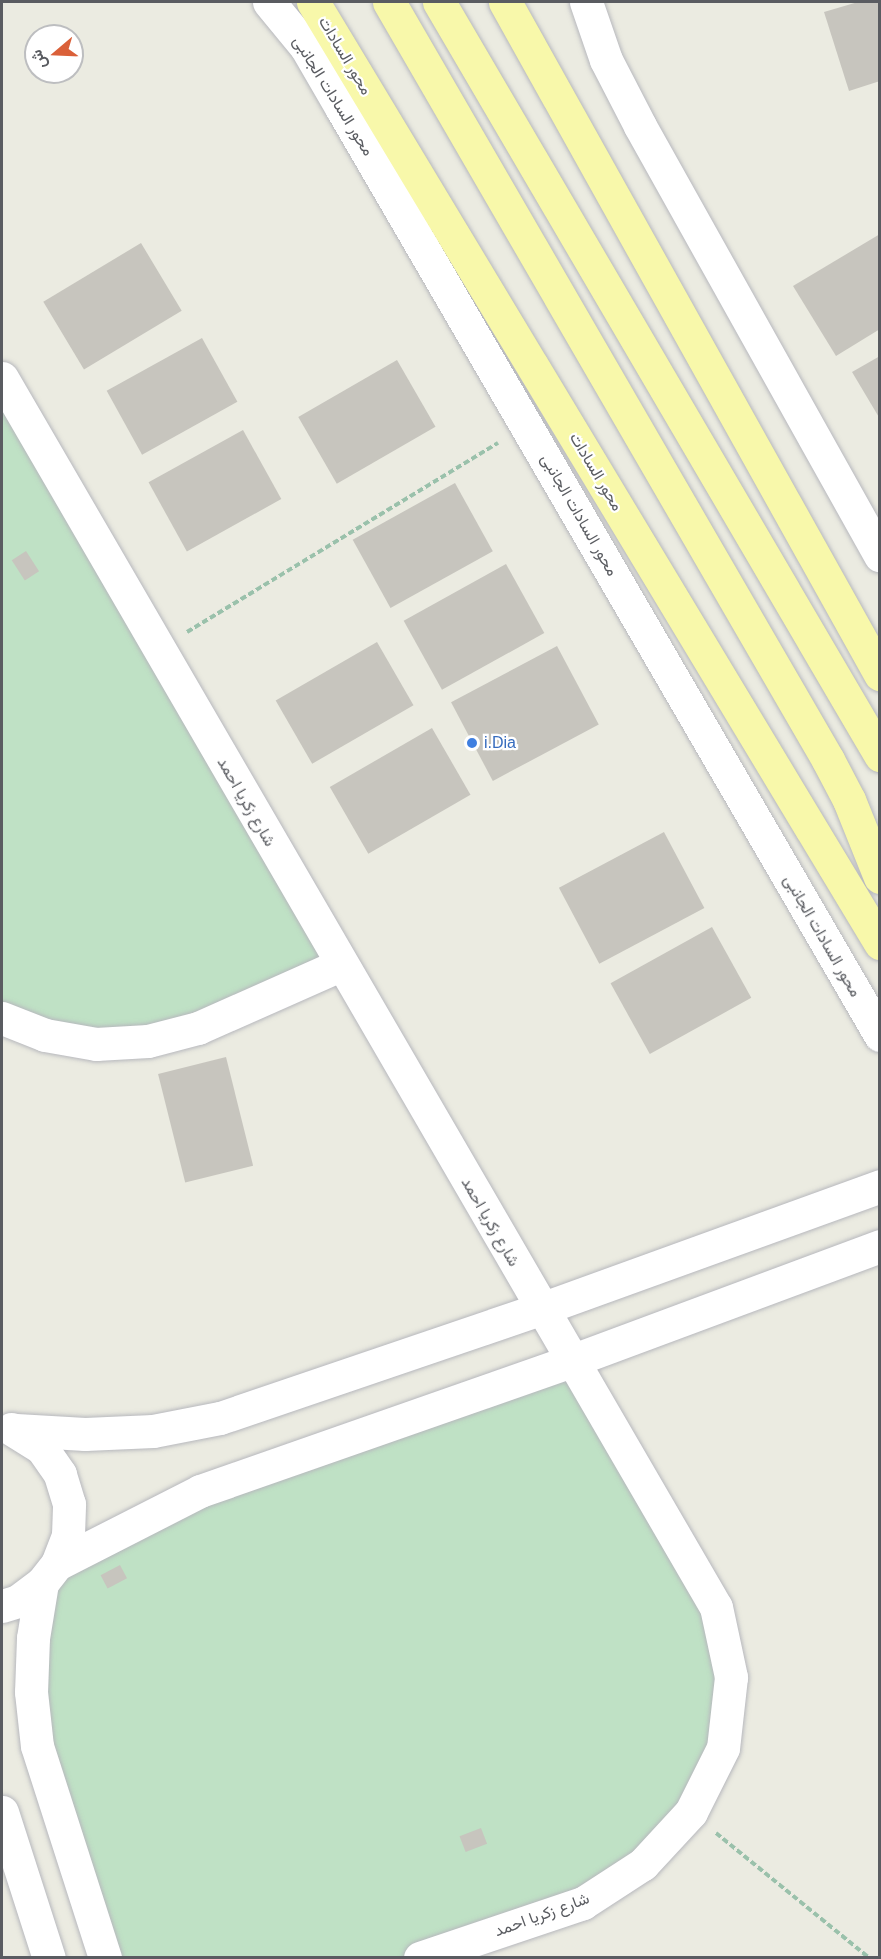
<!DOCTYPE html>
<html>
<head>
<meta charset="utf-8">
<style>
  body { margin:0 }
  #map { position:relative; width:881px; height:1959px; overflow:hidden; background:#ebebe1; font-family:Helvetica,Vazirmatn,sans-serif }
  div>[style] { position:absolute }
  .green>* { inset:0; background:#bfe1c5 }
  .building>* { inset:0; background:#c7c5be; transform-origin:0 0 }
  .path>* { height:4px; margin-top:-2px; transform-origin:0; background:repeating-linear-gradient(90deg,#9ac1ab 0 6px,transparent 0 9px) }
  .roads { filter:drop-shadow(0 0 2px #b7b8bd) drop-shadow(0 0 2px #b7b8bd) }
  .street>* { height:33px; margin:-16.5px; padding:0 16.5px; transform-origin:16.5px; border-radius:16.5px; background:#fff }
  .secondary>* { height:33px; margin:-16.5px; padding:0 16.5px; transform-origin:16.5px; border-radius:16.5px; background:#fff }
  .primary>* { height:33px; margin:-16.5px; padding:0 16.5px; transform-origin:16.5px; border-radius:16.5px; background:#f8f8aa }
  .dots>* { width:16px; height:16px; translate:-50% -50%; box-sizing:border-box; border:3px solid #fff; border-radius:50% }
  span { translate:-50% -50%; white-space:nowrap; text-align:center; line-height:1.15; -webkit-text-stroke:4.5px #fff; paint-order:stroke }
  .street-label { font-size:16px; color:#5a5c61 }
  .shop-label { font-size:16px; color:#366cbe }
  .left { translate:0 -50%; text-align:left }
  .frame { position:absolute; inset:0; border:3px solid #5a5c61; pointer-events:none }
  .north { position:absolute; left:24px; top:24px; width:60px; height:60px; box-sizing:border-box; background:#fff; border:2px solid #bdbec0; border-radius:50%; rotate:251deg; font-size:16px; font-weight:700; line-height:24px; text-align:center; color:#5a5c61 }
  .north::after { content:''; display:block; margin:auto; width:21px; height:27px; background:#da6039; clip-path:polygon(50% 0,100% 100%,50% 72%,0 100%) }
</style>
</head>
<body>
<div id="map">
  <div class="green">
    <i style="clip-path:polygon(2px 378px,340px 965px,148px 1041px,2px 1018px)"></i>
    <i style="clip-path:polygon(571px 1361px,716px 1607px,723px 1748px,643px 1864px,420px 1957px,105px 1957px,37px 1746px,57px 1564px)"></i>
  </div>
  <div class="building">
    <i style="clip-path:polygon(858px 2px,880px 2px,880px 81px,849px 91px,824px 12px)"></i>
    <i style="clip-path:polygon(880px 234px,880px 329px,836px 356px,793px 286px)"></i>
    <i style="left:141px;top:243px;width:79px;height:114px;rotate:59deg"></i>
    <i style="left:202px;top:338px;width:73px;height:109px;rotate:61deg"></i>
    <i style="clip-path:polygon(880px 356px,880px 419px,852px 372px)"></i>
    <i style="left:397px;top:360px;width:77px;height:114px;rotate:60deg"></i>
    <i style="left:243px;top:430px;width:79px;height:108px;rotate:61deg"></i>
    <i style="left:455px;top:483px;width:78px;height:117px;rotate:61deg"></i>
    <i style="left:26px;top:551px;width:24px;height:17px;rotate:57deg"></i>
    <i style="left:506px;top:564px;width:79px;height:117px;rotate:61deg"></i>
    <i style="left:377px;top:642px;width:73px;height:117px;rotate:60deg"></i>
    <i style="left:557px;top:646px;width:89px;height:120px;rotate:62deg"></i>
    <i style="left:432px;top:728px;width:77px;height:118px;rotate:60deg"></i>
    <i style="left:664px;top:832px;width:86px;height:119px;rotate:62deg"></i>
    <i style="left:712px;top:927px;width:81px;height:116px;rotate:61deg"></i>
    <i style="left:226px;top:1057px;width:112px;height:70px;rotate:76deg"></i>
    <i style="left:120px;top:1565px;width:15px;height:22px;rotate:62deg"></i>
    <i style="left:481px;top:1828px;width:17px;height:23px;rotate:69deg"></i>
  </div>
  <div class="path">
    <i style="left:187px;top:632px;width:364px;rotate:-31.3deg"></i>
    <i style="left:716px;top:1833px;width:198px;rotate:39.2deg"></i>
  </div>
  <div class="roads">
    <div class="street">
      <i style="left:2px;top:378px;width:1421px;rotate:59.85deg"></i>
      <i style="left:716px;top:1607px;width:72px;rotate:77.9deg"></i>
      <i style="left:731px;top:1677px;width:71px;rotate:96.4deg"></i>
      <i style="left:723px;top:1748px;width:72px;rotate:116.6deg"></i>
      <i style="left:691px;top:1812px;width:71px;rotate:132.7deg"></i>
      <i style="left:643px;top:1864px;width:72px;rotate:147deg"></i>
      <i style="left:583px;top:1903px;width:172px;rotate:161.4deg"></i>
      <i style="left:2px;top:1018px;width:46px;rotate:21.6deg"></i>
      <i style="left:45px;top:1035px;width:52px;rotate:10deg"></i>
      <i style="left:96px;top:1044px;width:52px;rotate:-3.3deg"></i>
      <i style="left:148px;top:1041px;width:52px;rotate:-14.6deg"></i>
      <i style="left:198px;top:1028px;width:155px;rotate:-23.9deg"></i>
      <i style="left:16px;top:1430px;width:69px;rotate:3.3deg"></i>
      <i style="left:85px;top:1434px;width:68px;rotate:-2.5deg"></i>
      <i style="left:153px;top:1431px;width:68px;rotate:-11deg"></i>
      <i style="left:220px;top:1418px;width:339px;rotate:-18.8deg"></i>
      <i style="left:541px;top:1309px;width:361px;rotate:-19.9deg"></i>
      <i style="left:57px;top:1564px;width:161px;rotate:-27deg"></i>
      <i style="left:200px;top:1491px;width:393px;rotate:-19.3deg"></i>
      <i style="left:571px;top:1361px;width:330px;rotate:-20.4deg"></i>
      <i style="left:42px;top:1583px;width:56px;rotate:99.3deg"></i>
      <i style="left:33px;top:1638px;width:54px;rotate:92.1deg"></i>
      <i style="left:31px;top:1692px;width:54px;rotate:83.7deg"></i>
      <i style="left:37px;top:1746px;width:223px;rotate:72.2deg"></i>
      <i style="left:2px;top:1606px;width:17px;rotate:-17deg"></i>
      <i style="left:18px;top:1601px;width:30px;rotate:-37deg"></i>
      <i style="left:42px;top:1583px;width:24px;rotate:-52deg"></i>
      <i style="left:57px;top:1564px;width:31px;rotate:-69deg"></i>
      <i style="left:68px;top:1535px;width:31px;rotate:-88deg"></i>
      <i style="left:69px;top:1504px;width:31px;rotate:-107deg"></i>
      <i style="left:60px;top:1474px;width:32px;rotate:-125deg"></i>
      <i style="left:42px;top:1448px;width:36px;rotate:-148deg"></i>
      <i style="left:2px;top:1812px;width:153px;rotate:72.2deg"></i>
    </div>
    <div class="secondary">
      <i style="left:269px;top:2px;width:58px;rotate:50.6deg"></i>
      <i style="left:306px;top:47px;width:72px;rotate:59.9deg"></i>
      <i style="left:342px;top:109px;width:1071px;rotate:59.84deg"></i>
      <i style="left:586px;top:2px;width:61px;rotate:71deg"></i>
      <i style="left:606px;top:60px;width:74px;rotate:62.7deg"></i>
      <i style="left:640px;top:126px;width:492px;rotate:60.8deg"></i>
    </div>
    <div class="primary">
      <i style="left:313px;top:2px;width:1099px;rotate:58.93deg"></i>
      <i style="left:389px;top:2px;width:876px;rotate:59.92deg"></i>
      <i style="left:828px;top:760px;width:45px;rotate:62.3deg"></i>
      <i style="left:849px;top:800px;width:83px;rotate:68.1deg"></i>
      <i style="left:439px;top:2px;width:873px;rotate:59.64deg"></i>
      <i style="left:505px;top:2px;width:770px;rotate:60.84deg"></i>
    </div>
  </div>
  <div class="dots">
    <i style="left:472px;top:743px;background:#3f7fe0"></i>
  </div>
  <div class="street-label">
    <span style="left:345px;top:56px;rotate:59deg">محور السادات</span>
    <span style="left:333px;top:96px;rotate:58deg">محور السادات الجانبى</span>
    <span style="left:596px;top:472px;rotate:59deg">محور السادات</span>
    <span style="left:579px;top:515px;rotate:60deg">محور السادات الجانبى</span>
    <span style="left:246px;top:802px;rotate:60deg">شارع زكريا احمد</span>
    <span style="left:822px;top:936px;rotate:60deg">محور السادات الجانبى</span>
    <span style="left:490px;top:1222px;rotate:60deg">شارع زكريا احمد</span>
    <span style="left:542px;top:1915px;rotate:-20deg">شارع زكريا احمد</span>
  </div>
  <div class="shop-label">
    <span class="left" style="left:484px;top:743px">i.Dia</span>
  </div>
  <div class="frame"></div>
  <div class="north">ش</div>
</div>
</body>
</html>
